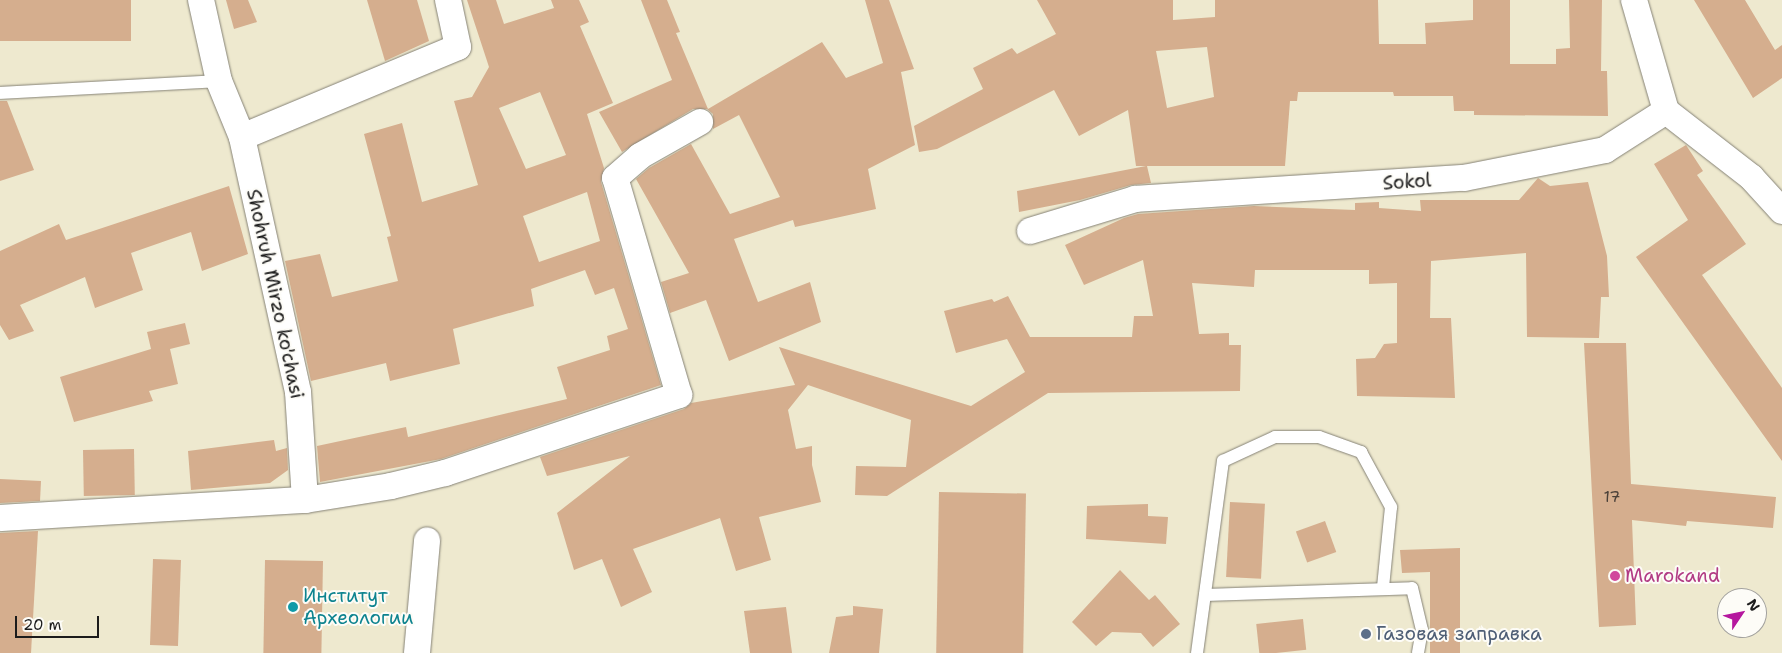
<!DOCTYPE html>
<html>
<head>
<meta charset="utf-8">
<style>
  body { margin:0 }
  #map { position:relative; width:1782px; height:653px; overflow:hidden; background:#eee9cf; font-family:"Shantell Sans",sans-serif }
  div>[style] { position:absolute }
  .building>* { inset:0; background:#d5ae8e; transform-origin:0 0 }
  .roads { filter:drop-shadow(0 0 1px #858276) drop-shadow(0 0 1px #858276) }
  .lane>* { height:12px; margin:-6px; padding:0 6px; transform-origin:6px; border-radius:6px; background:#fff }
  .street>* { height:26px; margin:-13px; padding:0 13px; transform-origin:13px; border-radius:13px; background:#fff }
  .dots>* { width:14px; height:14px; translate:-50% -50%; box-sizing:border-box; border:2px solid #fdfcf7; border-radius:50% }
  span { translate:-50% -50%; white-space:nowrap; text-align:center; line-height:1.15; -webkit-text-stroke:4px #fdfcf7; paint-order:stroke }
  .number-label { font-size:16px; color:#4a4038 }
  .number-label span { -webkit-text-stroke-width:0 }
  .street-label { font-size:19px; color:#1c1c1c }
  .hotel-label { font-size:19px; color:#b23c85 }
  .left { translate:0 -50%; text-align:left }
  .culture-label { font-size:19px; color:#0d838f }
  .service-label { font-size:19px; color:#4e5e75 }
  .north { position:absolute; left:1717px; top:588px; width:50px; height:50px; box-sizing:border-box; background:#fdfcf7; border:1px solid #a3a29f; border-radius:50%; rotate:56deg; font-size:14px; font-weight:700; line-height:20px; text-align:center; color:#1c1c1c }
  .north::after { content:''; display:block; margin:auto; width:18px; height:22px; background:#b5179e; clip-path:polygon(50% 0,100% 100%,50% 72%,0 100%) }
  .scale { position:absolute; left:15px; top:616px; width:84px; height:22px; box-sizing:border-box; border:2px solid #1c1c1c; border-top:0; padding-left:6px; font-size:15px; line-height:18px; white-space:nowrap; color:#1c1c1c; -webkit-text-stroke:4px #fdfcf7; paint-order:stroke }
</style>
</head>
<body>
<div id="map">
  <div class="building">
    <i style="left:0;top:0;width:131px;height:41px"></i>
    <i style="clip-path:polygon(226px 0,248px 0,257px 22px,234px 29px)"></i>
    <i style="clip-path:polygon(367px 0,417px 0,429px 41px,385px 61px)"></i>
    <i style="clip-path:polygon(evenodd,467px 0,496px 0,504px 24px,554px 8px,551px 0,579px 0,589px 22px,580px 26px,613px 103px,587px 114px,604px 168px,601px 182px,661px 385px,441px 459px,320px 482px,317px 446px,406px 427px,408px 437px,567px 399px,557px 367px,610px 350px,607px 336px,628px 329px,614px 288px,595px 295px,585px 270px,531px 289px,534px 306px,453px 329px,460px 364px,390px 381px,386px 363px,311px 381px,285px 261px,320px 254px,332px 297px,398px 281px,387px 237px,391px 236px,364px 134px,402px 123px,422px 202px,478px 185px,454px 101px,472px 97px,489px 67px,467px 0,540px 92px,566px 155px,526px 169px,499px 108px,540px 92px,467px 0,587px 192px,600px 241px,539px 262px,523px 216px,587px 192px)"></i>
    <i style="clip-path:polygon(641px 0,667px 0,680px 32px,676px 33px,708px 109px,822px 42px,846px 78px,883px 63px,865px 0,889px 0,914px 69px,901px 72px,915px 145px,868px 169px,876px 209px,795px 227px,793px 220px,734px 239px,758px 302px,810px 282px,821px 322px,729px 361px,706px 300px,670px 313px,661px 282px,689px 273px,636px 179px,649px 168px,691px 144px,730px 214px,780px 197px,739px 115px,713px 129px,713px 114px,707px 109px,693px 109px,622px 152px,599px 112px,672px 80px)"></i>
    <i style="clip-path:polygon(evenodd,1037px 0,1173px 0,1173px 20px,1215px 17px,1215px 0,1378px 0,1379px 44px,1426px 44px,1425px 23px,1473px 20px,1473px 0,1510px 0,1510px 64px,1556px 64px,1556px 49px,1570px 48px,1569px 0,1602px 0,1601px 71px,1607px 71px,1608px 116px,1474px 115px,1474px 111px,1454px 111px,1453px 96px,1394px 96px,1393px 92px,1298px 92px,1297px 101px,1290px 101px,1285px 166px,1147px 166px,1151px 183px,1131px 185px,1080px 200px,1019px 212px,1017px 191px,1146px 166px,1136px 166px,1128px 110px,1079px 136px,1054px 90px,937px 149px,919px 152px,914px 126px,983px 89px,973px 68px,1012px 48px,1017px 54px,1056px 34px,1037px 0,1207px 47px,1214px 97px,1167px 108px,1156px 51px,1207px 47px)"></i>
    <i style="clip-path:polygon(1694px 0,1745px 0,1775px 50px,1782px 45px,1782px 78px,1753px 98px)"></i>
    <i style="clip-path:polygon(0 101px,7px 101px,34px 170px,0 181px)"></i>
    <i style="clip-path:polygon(1686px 145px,1703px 171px,1697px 175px,1746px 244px,1702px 275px,1782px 388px,1782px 461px,1636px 257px,1688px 220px,1654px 164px)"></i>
    <i style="clip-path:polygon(1538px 178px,1550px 186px,1588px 182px,1607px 256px,1609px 297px,1601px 297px,1599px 338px,1527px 337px,1526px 253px,1431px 261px,1430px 318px,1451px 318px,1455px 398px,1357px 396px,1356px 359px,1375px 358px,1384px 344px,1397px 343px,1397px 283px,1369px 284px,1369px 270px,1255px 270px,1254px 287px,1192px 283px,1199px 334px,1229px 333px,1229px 345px,1241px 345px,1240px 391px,1048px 393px,887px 496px,855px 495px,856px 466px,906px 467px,911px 420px,808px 385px,788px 410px,796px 449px,812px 446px,812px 465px,821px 502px,759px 517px,771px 560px,736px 571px,720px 518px,633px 549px,652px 592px,621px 607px,602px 559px,574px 570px,557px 513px,630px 456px,547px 476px,540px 457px,684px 409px,691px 403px,795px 385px,779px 347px,971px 406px,1025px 372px,1007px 339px,956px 353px,944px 311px,992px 299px,994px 302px,1008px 296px,1030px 337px,1132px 337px,1134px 316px,1153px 316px,1143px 260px,1084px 285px,1065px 245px,1124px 218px,1138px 214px,1254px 206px,1355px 210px,1355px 203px,1379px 202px,1379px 208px,1421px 211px,1420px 200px,1519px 200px)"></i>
    <i style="clip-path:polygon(229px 186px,248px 254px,202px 271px,191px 232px,131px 253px,143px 290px,95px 308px,85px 277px,20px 305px,34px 331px,9px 340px,0 325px,0 251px,59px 224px,66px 240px)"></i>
    <i style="clip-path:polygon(185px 323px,190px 344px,170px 349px,178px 384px,149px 391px,153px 401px,74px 422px,60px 377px,151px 349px,147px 332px)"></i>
    <i style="clip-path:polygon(1584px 343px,1626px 343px,1631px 484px,1776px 497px,1773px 528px,1687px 521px,1686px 526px,1632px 520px,1636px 625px,1599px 627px)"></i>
    <i style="clip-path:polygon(274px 440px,276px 451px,287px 448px,288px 470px,270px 483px,191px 490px,188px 451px)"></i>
    <i style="left:134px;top:449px;width:46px;height:51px;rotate:89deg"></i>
    <i style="clip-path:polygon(0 479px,41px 481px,40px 501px,0 503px)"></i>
    <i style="left:939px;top:492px;width:87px;height:161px;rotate:1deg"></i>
    <i style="left:1230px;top:502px;width:35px;height:75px;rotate:3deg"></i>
    <i style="clip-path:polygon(1148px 504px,1148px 516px,1168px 517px,1166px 544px,1086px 539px,1087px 506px)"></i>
    <i style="left:1325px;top:521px;width:33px;height:31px;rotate:70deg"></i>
    <i style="clip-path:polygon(38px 531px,31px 653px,0 653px,0 533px)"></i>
    <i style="clip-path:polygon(1460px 548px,1460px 653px,1430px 653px,1430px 572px,1402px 573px,1400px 550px)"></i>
    <i style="left:153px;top:559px;width:28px;height:86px;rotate:2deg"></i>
    <i style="left:265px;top:560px;width:58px;height:93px;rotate:1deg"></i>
    <i style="clip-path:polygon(1120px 570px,1149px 600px,1155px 595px,1180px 624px,1153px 647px,1141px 633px,1112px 632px,1096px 646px,1072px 622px)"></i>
    <i style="clip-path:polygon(853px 606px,883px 609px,879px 653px,829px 653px,836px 617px,853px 615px)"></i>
    <i style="clip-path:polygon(786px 607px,792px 653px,750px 653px,744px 611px)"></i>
    <i style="left:1303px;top:619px;width:31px;height:47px;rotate:84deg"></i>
  </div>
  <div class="roads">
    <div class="lane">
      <i style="left:0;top:93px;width:219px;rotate:-3.1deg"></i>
      <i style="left:1205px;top:595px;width:207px;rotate:-1.9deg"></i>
      <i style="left:1412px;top:588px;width:43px;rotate:76.6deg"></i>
      <i style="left:1422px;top:630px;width:23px;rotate:100deg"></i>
      <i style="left:1197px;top:653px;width:194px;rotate:-82.3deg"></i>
      <i style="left:1223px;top:461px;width:57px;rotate:-24.8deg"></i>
      <i style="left:1275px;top:437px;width:44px"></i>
      <i style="left:1319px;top:437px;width:45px;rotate:19.7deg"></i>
      <i style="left:1361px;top:452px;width:63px;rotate:61.4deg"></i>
      <i style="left:1391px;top:507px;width:80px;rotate:95.7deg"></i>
    </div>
    <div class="street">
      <i style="left:1634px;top:0;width:116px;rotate:73.9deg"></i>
      <i style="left:1666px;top:111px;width:108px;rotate:37.8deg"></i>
      <i style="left:1751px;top:177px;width:46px;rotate:47.6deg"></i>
      <i style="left:242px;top:137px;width:234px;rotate:-22.6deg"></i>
      <i style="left:458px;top:47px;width:48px;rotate:-102deg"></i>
      <i style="left:1030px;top:231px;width:110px;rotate:-16.9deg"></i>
      <i style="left:1135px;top:199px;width:330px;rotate:-3.7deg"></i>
      <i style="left:1464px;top:178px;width:144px;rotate:-11.2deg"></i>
      <i style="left:1605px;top:150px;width:72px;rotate:-32.6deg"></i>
      <i style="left:305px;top:500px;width:87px;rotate:-9.2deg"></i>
      <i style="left:391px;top:486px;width:56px;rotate:-13.5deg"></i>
      <i style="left:445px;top:473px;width:247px;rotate:-18.4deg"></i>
      <i style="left:679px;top:395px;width:226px;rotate:-106.4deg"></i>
      <i style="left:615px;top:178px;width:33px;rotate:-41deg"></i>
      <i style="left:640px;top:156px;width:69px;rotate:-29.5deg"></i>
      <i style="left:0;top:518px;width:306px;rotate:-3.4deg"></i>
      <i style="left:305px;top:500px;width:108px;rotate:-93.7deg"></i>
      <i style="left:298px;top:392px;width:261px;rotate:-102.4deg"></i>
      <i style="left:242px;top:137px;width:61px;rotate:-112.3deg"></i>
      <i style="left:219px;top:81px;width:83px;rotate:-102.5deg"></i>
      <i style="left:417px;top:653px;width:113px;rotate:-84.9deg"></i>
    </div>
  </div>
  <div class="dots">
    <i style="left:1615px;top:576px;background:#d1479c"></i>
    <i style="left:293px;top:607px;background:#0f9aa8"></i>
    <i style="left:1366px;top:634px;background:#5c6f8a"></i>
  </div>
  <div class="number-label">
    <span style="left:1612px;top:497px">17</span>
  </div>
  <div class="street-label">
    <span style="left:1407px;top:182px;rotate:-4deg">Sokol</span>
    <span style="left:275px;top:294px;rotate:78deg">Shohruh Mirzo ko'chasi</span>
  </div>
  <div class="hotel-label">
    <span class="left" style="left:1625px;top:576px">Marokand</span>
  </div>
  <div class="culture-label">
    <span class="left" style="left:303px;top:607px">Институт<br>Археологии</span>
  </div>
  <div class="service-label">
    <span class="left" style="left:1376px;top:634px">Газовая заправка</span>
  </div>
  <div class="north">N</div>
  <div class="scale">20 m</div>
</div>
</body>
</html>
